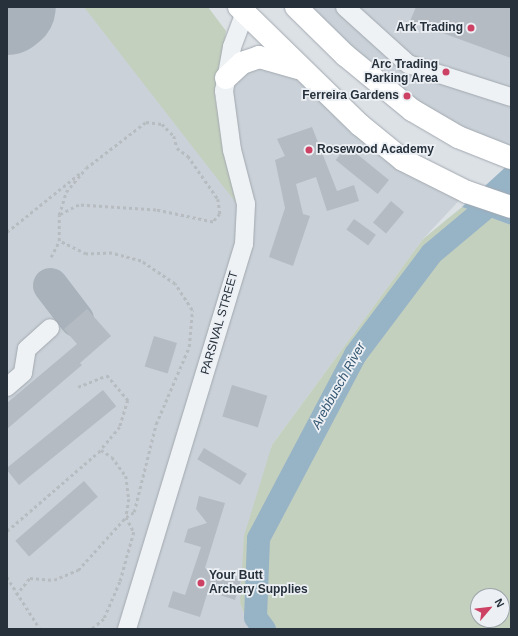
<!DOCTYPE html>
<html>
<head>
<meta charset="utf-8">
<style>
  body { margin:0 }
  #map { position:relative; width:518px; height:636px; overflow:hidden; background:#dce1e6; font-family:Arial,sans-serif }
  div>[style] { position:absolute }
  .built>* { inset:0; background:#cad1d8 }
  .green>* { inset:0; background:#c4d0be }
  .water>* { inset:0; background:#97b3c6 }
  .river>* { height:23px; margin:-11.5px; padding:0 11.5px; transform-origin:11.5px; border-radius:11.5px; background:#97b3c6 }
  .taxiway>* { height:35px; margin:-17.5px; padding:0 17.5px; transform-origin:17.5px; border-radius:17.5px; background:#a9b2bb }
  .runway>* { height:87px; margin:-43.5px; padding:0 43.5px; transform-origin:43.5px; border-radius:43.5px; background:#a9b2bb }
  .building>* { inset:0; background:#b4bbc3; transform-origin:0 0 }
  .path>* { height:2.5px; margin-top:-1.25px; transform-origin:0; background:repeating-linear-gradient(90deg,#b7bcc1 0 3px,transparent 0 6px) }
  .roads { filter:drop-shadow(0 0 1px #a2a9b0) drop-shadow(0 0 1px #a2a9b0) }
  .minor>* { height:18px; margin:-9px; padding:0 9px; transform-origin:9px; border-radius:9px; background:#eff2f5 }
  .major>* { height:22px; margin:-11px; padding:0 11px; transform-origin:11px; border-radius:11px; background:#fff }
  .dots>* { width:11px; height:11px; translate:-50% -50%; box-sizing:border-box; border:2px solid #ecf0f4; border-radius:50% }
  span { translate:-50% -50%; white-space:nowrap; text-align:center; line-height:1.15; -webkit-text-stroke:3.5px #ecf0f4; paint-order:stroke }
  .poi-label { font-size:12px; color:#26313c; font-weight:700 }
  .right { translate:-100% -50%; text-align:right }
  .left { translate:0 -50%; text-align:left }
  .street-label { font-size:12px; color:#26313c }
  .water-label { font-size:13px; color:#31546f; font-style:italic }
  .frame { position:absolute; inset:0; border:8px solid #26313c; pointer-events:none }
  .north { position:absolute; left:470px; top:588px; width:40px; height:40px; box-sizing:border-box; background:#ecf0f4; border:1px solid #9da4aa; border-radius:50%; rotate:62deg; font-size:11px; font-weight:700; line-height:16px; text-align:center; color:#26313c }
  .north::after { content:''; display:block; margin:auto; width:14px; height:18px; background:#cc4164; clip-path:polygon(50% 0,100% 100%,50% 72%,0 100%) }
</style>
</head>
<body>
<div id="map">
  <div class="built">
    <i style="clip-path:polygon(7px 7px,94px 7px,245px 203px,226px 78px,274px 58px,360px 125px,467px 192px,423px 239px,272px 445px,240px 603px,250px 629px,7px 629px)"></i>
    <i style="clip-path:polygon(296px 7px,511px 7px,511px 149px,458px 137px)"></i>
  </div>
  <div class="green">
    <i style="clip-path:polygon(84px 7px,208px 7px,226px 31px,215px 98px,237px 204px)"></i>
    <i style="clip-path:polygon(evenodd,462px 207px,511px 225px,511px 629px,250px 629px,240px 603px,244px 536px,272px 445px,423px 239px,462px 207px,478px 596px,502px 596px,502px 620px,478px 620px,478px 596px)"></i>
  </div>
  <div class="water">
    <i style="clip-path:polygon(511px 162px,511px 225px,462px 207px)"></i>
  </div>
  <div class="river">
    <i style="left:264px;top:629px;width:15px;rotate:-127deg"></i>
    <i style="left:255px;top:617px;width:79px;rotate:-87.8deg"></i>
    <i style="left:258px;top:538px;width:208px;rotate:-62.2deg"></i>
    <i style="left:355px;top:354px;width:126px;rotate:-53deg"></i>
    <i style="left:431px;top:253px;width:104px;rotate:-39.9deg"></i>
  </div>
  <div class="taxiway">
    <i style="left:50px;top:285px;width:43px;rotate:52.6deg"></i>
  </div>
  <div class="runway">
    <i style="left:7px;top:11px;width:6px;rotate:-39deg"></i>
  </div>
  <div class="building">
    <i style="clip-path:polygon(416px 7px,511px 7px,511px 58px,410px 21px)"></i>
    <i style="clip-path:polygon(312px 127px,337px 191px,354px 185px,359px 201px,327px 211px,316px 177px,296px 184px,303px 214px,310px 216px,293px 266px,269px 257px,285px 208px,275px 160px,285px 156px,277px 139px)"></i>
    <i style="left:347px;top:146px;width:54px;height:18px;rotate:39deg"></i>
    <i style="left:391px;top:201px;width:17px;height:28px;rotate:40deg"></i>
    <i style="left:354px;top:219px;width:27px;height:13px;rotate:36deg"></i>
    <i style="clip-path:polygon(87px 309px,111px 336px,80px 363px,82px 365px,7px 429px,7px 403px,77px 344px,64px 329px)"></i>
    <i style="left:154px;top:336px;width:24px;height:32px;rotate:17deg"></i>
    <i style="left:232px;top:385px;width:37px;height:33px;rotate:17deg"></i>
    <i style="left:103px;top:390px;width:21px;height:125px;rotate:51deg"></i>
    <i style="left:204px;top:448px;width:50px;height:13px;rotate:31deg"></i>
    <i style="left:84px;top:481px;width:21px;height:91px;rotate:49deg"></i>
    <i style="clip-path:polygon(199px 496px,225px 503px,205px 568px,241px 580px,235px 600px,208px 591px,200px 617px,168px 607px,173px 591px,185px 595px,201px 547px,184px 542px,188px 529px,207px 523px,196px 509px)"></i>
  </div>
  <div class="path">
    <i style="left:7px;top:232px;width:94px;rotate:-38.9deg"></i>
    <i style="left:51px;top:257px;width:18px;rotate:-63deg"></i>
    <i style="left:59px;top:241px;width:26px;rotate:-90deg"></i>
    <i style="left:59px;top:215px;width:24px;rotate:-73deg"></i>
    <i style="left:66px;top:192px;width:31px;rotate:-50deg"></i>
    <i style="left:86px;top:168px;width:76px;rotate:-37.5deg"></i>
    <i style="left:146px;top:122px;width:16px;rotate:7deg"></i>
    <i style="left:162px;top:124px;width:17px;rotate:45deg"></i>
    <i style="left:174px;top:136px;width:12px;rotate:76deg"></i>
    <i style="left:177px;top:148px;width:14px;rotate:36deg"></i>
    <i style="left:188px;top:156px;width:52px;rotate:55.1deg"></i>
    <i style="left:218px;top:199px;width:15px;rotate:82deg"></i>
    <i style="left:220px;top:214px;width:11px;rotate:131deg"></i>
    <i style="left:213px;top:222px;width:58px;rotate:-168.1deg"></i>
    <i style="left:156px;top:210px;width:77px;rotate:-176.3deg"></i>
    <i style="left:79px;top:205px;width:22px;rotate:153deg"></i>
    <i style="left:78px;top:387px;width:31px;rotate:-22deg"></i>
    <i style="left:107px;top:375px;width:33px;rotate:50deg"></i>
    <i style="left:128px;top:400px;width:28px;rotate:107deg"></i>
    <i style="left:120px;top:427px;width:30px;rotate:130deg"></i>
    <i style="left:7px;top:531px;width:124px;rotate:-40.8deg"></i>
    <i style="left:101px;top:450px;width:13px;rotate:32deg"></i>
    <i style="left:112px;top:457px;width:24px;rotate:54deg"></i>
    <i style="left:126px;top:476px;width:23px;rotate:83deg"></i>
    <i style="left:129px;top:499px;width:18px;rotate:99deg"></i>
    <i style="left:126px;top:517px;width:17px;rotate:62deg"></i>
    <i style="left:134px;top:532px;width:52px;rotate:105.6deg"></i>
    <i style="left:120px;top:582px;width:40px;rotate:113.4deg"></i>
    <i style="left:104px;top:619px;width:16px;rotate:140deg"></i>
    <i style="left:7px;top:577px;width:62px;rotate:57.6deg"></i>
    <i style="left:16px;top:595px;width:22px;rotate:-51deg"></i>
    <i style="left:30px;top:578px;width:24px;rotate:5deg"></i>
    <i style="left:54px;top:580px;width:26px;rotate:-23deg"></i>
    <i style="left:78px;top:570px;width:72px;rotate:-47.8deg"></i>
    <i style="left:126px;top:517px;width:9px;rotate:-32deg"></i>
    <i style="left:134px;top:512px;width:91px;rotate:-76deg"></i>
    <i style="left:156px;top:424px;width:84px;rotate:-66.8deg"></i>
    <i style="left:189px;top:347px;width:37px;rotate:-85deg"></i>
    <i style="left:192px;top:310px;width:31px;rotate:-123deg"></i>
    <i style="left:175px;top:284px;width:41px;rotate:-145.9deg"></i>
    <i style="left:141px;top:261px;width:30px;rotate:-165deg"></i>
    <i style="left:112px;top:253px;width:26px;rotate:178deg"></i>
    <i style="left:86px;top:254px;width:30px;rotate:-154deg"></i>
  </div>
  <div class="roads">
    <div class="minor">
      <i style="left:345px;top:7px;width:85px;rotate:42.1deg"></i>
      <i style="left:408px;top:64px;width:108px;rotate:17.8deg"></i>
      <i style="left:7px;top:387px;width:21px;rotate:-41deg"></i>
      <i style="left:23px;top:373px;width:24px;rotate:-81deg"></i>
      <i style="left:27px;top:349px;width:31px;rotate:-42deg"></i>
      <i style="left:127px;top:629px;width:402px;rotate:-73.1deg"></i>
      <i style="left:244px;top:244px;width:40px;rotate:-87.1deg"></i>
      <i style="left:246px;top:204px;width:56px;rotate:-104.5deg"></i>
      <i style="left:232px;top:150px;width:60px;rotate:-97.7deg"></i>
      <i style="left:224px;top:91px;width:45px;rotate:-79.7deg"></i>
      <i style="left:232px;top:47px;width:43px;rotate:-69.4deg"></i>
    </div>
    <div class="major">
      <i style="left:239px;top:7px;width:169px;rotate:44.3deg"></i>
      <i style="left:360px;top:125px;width:55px;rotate:39.1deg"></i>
      <i style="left:403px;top:160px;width:72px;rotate:26.6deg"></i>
      <i style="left:467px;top:192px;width:46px;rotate:18.8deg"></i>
      <i style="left:296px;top:7px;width:69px;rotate:44.4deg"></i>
      <i style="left:345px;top:55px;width:87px;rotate:39.4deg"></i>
      <i style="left:412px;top:110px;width:53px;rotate:30.4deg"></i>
      <i style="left:458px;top:137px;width:57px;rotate:21.6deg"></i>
      <i style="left:226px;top:78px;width:22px;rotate:-43deg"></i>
      <i style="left:242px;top:63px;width:18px;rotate:-19deg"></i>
      <i style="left:259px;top:57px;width:41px;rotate:15.8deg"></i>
    </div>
  </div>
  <div class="dots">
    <i style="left:471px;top:28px;background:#cc4164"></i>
    <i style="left:446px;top:72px;background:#cc4164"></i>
    <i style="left:407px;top:96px;background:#cc4164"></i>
    <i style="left:309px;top:150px;background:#cc4164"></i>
    <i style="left:201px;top:583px;background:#cc4164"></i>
  </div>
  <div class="poi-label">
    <span class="right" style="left:463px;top:28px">Ark Trading</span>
    <span class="right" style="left:438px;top:72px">Arc Trading<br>Parking Area</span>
    <span class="right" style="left:399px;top:96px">Ferreira Gardens</span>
    <span class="left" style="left:317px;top:150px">Rosewood Academy</span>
    <span class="left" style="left:209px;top:583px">Your Butt<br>Archery Supplies</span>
  </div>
  <div class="street-label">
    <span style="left:220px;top:323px;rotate:-74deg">PARSIVAL STREET</span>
  </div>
  <div class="water-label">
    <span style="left:339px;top:386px;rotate:-61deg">Arebbusch River</span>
  </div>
  <div class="frame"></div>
  <div class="north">N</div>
</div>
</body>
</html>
